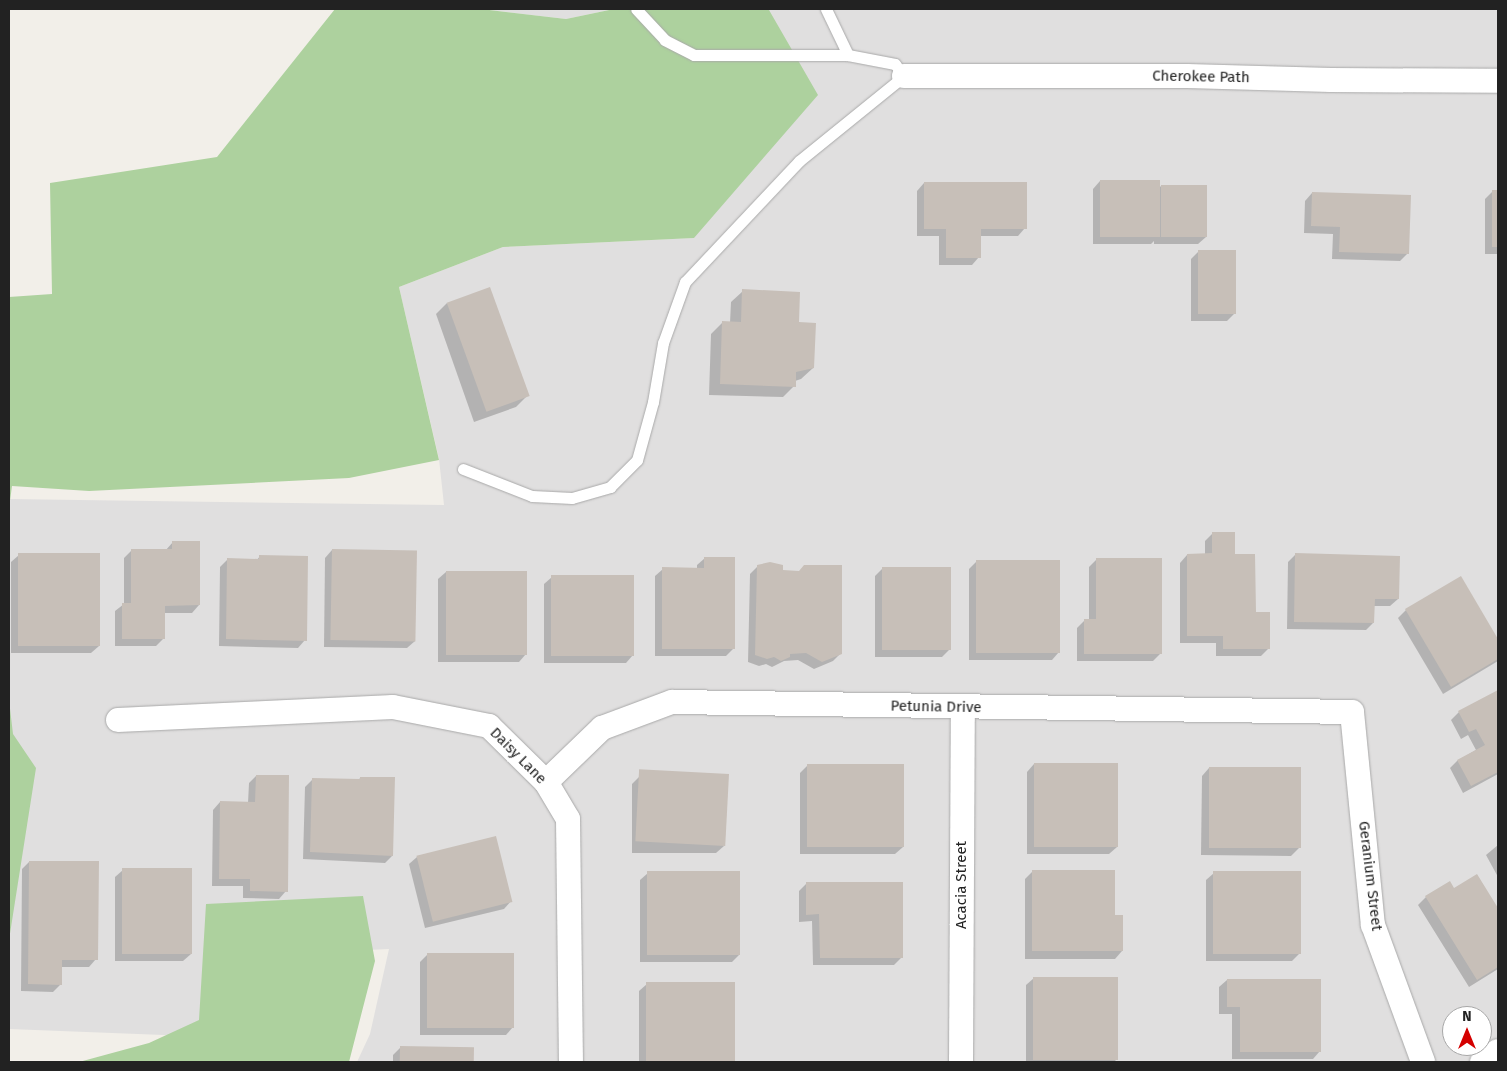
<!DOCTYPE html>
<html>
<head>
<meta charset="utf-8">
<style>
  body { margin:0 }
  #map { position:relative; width:1507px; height:1071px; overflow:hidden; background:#f2efe9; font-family:"Fira Sans",sans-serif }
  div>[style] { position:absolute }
  .residential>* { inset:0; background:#e0dfdf }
  .forest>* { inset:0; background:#add19e }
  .shadow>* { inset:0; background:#0003 }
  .building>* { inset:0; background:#c7bfb8; transform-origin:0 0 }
  .roads { filter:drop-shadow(0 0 1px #a9a9a9) drop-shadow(0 0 1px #a9a9a9) }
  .service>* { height:11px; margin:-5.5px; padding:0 5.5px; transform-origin:5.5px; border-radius:5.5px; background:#fff }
  .minor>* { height:24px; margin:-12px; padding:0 12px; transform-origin:12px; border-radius:12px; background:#fff }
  span { translate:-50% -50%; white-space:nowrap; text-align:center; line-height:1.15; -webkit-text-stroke:5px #fff; paint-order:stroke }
  .street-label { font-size:15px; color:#222 }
  .frame { position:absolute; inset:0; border:10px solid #222; pointer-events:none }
  .north { position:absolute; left:1442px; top:1006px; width:50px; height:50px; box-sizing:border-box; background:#fff; border:1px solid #a7a7a7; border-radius:50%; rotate:0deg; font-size:14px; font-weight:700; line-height:20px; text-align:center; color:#222 }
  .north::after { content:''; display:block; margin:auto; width:18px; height:22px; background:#d40000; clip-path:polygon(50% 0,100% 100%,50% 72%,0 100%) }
</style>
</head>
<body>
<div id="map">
  <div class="residential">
    <i style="clip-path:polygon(481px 9px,614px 9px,566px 19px)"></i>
    <i style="clip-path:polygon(evenodd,760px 9px,1498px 9px,1498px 1062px,357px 1062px,370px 1034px,389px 949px,214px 957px,215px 1037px,9px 1029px,9px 499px,444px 505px,439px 459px,399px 287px,503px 247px,694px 238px,769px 10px,760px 9px,1452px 1016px,1482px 1016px,1482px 1046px,1452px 1046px,1452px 1016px)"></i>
  </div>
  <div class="forest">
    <i style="clip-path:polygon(335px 9px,481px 9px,566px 19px,614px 9px,769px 10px,818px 95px,694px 238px,503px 247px,399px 287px,439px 460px,349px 478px,89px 491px,12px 486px,9px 508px,9px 297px,52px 294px,50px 183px,217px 157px)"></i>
    <i style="clip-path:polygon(9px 700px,13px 734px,36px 768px,9px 940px)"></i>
    <i style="clip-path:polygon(363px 896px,375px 961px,349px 1062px,79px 1062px,149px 1043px,199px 1020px,206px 904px)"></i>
  </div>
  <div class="shadow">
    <i style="clip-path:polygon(1100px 181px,1158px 189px,1161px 186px,1206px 237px,1198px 244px,1154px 244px,1154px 241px,1151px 244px,1093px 244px,1093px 189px)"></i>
    <i style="clip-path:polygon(924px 183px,1025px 228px,1018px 236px,979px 236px,979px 257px,972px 265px,939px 265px,939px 236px,917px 236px,917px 191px)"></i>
    <i style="clip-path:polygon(1493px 191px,1498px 191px,1498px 254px,1485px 254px,1485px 199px)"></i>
    <i style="clip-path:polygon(1312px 193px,1408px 253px,1400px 261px,1332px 259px,1333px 234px,1304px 233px,1305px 201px)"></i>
    <i style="clip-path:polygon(1199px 251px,1235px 313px,1227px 321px,1191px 321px,1191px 259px)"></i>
    <i style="clip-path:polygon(743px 291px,798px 323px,813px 368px,801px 379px,795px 381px,794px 386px,783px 397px,709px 395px,711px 334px,722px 323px,730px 323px,731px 302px)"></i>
    <i style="clip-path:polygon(447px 303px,528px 395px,516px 407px,474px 422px,436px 314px)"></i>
    <i style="clip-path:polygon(1213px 533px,1234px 555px,1269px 648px,1261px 656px,1216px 656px,1216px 643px,1180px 643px,1180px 563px,1187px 555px,1205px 555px,1205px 541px)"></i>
    <i style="clip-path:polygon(173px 542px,199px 605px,192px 613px,163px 613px,163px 639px,156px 646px,115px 646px,115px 611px,124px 604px,124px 558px,131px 551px,165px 551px)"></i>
    <i style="clip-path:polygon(332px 550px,415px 641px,407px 648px,324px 647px,325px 558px)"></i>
    <i style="clip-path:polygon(19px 555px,99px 646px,91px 653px,11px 653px,11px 562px)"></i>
    <i style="clip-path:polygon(1295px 555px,1398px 599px,1390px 606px,1374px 606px,1373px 623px,1366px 630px,1287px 629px,1288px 562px)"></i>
    <i style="clip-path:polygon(260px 556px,305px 640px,298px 648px,219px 646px,220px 567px,228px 559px,257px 560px)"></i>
    <i style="clip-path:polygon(705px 558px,734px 648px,726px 656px,655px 656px,655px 576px,663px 569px,697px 569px,697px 565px)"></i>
    <i style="clip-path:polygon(1097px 559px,1161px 653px,1153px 661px,1077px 661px,1077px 628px,1085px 620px,1089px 620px,1089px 567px)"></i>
    <i style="clip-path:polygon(977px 561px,1059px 652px,1052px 660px,969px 660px,969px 569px)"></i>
    <i style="clip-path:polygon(758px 566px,782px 571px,841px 653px,833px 661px,814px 669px,798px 660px,784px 661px,772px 667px,766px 664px,759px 666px,748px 662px,750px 574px)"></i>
    <i style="clip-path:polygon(883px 568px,950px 649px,942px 657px,875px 657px,875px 576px)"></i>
    <i style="clip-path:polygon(446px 572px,526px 654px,519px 662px,438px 662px,438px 579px)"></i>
    <i style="clip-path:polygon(552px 577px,633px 655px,626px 663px,544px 663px,544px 584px)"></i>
    <i style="clip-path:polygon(1461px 578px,1498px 642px,1498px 661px,1443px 694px,1398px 618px,1406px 610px)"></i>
    <i style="clip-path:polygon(1498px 691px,1498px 774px,1463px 793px,1450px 768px,1457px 761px,1476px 750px,1468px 735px,1461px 739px,1451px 720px,1459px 712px)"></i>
    <i style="clip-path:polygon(1034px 764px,1117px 847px,1109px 854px,1027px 854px,1027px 772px)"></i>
    <i style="clip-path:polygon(808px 765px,903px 847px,895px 854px,800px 854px,800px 773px)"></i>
    <i style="clip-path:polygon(1209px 768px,1299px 848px,1291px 856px,1201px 855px,1202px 776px)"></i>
    <i style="clip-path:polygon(256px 776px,286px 891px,279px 899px,243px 898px,243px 886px,212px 886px,213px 810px,220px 802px,248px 803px,249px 783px)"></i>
    <i style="clip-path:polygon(639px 777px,724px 846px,716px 853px,632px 853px,632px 784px)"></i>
    <i style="clip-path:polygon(360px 778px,392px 856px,385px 863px,303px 859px,305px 787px,312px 780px,358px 781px)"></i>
    <i style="clip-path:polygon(1498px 845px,1498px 877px,1486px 855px)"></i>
    <i style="clip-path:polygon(417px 857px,511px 901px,504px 909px,425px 928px,409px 864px)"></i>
    <i style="clip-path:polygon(29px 862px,96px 959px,89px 967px,61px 967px,61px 984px,53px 992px,21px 991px,22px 869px)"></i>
    <i style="clip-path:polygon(123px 870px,191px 954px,183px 961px,115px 961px,115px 877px)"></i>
    <i style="clip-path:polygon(1032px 872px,1122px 951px,1115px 959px,1025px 959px,1025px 879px)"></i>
    <i style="clip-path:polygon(648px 873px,739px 955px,732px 962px,640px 962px,640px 880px)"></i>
    <i style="clip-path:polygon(1214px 873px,1299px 954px,1292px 961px,1206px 961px,1206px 880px)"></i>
    <i style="clip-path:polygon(1477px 875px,1498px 910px,1498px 969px,1469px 987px,1418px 905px,1426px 897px,1449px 883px,1453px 890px)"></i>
    <i style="clip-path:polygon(806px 884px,902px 957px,894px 965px,813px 965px,812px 921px,799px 922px,799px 891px)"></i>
    <i style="clip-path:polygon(427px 955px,513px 1027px,506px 1035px,420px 1035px,420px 962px)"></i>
    <i style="clip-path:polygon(1034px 978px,1117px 1059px,1114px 1062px,1026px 1062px,1026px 985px)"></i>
    <i style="clip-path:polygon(1227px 980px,1320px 1051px,1313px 1059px,1232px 1059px,1232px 1014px,1219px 1014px,1219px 987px)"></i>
    <i style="clip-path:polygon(647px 984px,734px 984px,734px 1062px,639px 1062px,639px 991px)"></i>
    <i style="clip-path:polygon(401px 1047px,473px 1048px,473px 1062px,393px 1062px,393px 1055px)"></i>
  </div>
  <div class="building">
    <i style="left:1100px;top:180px;width:60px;height:57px"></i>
    <i style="clip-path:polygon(924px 182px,1027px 182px,1027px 229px,981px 229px,981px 258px,946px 258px,946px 229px,924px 229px)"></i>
    <i style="left:1161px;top:185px;width:46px;height:52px"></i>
    <i style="left:1492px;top:190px;width:6px;height:57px"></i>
    <i style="clip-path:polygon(1312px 192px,1411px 195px,1409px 254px,1339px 252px,1340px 227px,1311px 226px)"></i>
    <i style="left:1198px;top:250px;width:38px;height:64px"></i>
    <i style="left:490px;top:287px;width:116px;height:46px;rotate:70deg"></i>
    <i style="clip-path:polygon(742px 289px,800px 292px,799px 322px,816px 323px,814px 368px,796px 372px,796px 387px,720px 384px,722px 321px,741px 322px)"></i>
    <i style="clip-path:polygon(1212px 532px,1235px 532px,1235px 554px,1255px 554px,1256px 612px,1270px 612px,1270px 649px,1223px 649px,1223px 636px,1187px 636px,1187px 554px,1212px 553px)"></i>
    <i style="clip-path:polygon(172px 541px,200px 541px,200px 605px,165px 606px,165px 639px,122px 639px,122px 603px,131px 603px,131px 549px,172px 549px)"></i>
    <i style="left:332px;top:549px;width:85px;height:91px;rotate:1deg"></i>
    <i style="left:18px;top:553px;width:82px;height:93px"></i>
    <i style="clip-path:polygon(1295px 553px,1400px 556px,1399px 599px,1375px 599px,1374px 623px,1294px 622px)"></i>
    <i style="clip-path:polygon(259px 555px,308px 556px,307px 641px,226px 639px,227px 558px,259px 559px)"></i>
    <i style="clip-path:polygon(704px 557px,735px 557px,735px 649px,662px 649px,662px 567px,704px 568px)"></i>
    <i style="clip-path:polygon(1096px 558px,1162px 558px,1162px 654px,1084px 654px,1084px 619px,1096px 619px)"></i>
    <i style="left:976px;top:560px;width:84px;height:93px"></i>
    <i style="clip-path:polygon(770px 562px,783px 565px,783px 570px,799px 571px,804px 565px,842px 565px,842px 654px,822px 662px,806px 653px,790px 654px,790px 657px,781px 661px,774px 657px,767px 659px,755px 655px,757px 565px)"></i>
    <i style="left:882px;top:567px;width:69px;height:83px"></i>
    <i style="left:446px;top:571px;width:81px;height:84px"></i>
    <i style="left:551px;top:575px;width:83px;height:81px"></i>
    <i style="clip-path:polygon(1461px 576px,1498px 639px,1498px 659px,1451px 687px,1405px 609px)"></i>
    <i style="clip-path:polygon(1498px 690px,1498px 772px,1471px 786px,1457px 760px,1485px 745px,1476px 729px,1469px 732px,1458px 711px)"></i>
    <i style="left:1034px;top:763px;width:84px;height:84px"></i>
    <i style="left:807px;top:764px;width:97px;height:83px"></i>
    <i style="left:1209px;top:767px;width:92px;height:81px"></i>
    <i style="left:729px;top:774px;width:72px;height:90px;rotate:93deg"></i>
    <i style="clip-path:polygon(256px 775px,289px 775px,288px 892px,250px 891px,250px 879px,219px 879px,220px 801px,255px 802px)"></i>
    <i style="clip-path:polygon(360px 777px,395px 777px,393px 856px,310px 852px,312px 778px,360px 779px)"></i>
    <i style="left:496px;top:836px;width:68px;height:82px;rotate:76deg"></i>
    <i style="clip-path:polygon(29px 861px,99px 861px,98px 960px,62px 960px,62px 985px,28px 984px)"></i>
    <i style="left:122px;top:868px;width:70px;height:86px"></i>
    <i style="clip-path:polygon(1032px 870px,1115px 870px,1115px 915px,1123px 915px,1123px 951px,1032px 951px)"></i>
    <i style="left:647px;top:871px;width:93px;height:84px"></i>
    <i style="left:1213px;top:871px;width:88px;height:83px"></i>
    <i style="clip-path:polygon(1477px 874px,1498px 908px,1498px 967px,1477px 980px,1425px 896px,1450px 881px,1454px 888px)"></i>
    <i style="clip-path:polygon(806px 882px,903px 882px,903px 958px,820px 958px,819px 914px,806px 915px)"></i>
    <i style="left:427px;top:953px;width:87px;height:75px"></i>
    <i style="left:1033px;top:977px;width:85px;height:83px"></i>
    <i style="clip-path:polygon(1227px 979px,1321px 979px,1321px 1052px,1240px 1052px,1240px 1007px,1227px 1007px)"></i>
    <i style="left:646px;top:982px;width:89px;height:80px"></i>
    <i style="left:400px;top:1046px;width:74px;height:16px;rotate:1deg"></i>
  </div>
  <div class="roads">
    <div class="service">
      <i style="left:826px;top:9px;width:51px;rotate:64.4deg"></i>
      <i style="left:463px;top:469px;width:74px;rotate:21.4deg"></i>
      <i style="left:532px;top:496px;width:40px;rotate:2.9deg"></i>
      <i style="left:572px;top:498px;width:40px;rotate:-16deg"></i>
      <i style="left:610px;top:487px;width:38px;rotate:-45deg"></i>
      <i style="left:637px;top:460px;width:60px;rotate:-74.6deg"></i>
      <i style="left:653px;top:402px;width:60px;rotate:-80.4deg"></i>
      <i style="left:663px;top:343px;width:65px;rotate:-70.2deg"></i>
      <i style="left:685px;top:282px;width:166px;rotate:-46.7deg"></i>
      <i style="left:799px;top:161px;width:135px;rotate:-39deg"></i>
      <i style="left:904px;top:76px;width:15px;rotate:-127deg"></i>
      <i style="left:895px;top:64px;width:48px;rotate:-169.2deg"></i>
      <i style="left:848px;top:55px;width:154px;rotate:180deg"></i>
      <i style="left:694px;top:55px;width:33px;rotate:-153deg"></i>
      <i style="left:665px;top:40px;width:42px;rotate:-133.1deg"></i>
    </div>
    <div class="minor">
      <i style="left:904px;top:76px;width:283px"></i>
      <i style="left:1187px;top:76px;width:144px;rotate:1.6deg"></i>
      <i style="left:1331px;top:80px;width:167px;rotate:0.3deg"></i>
      <i style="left:118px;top:720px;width:275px;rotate:-2.7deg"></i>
      <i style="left:393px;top:707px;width:98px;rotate:11.2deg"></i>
      <i style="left:489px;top:726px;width:80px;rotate:44.5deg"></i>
      <i style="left:546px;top:782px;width:43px;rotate:59.3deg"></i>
      <i style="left:568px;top:819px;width:243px;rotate:89.3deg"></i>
      <i style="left:546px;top:782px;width:78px;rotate:-44deg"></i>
      <i style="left:602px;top:728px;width:75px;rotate:-20.4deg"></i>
      <i style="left:672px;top:702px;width:680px;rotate:0.84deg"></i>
      <i style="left:1352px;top:712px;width:214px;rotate:84.4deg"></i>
      <i style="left:1373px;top:925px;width:146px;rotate:69.9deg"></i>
      <i style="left:961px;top:1062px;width:354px;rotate:-89.7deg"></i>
      <i style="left:1482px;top:1062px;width:19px;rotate:-35deg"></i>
    </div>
  </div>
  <div class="street-label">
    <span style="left:1201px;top:77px;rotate:1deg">Cherokee Path</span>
    <span style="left:936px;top:707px;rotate:1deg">Petunia Drive</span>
    <span style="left:518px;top:756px;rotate:45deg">Daisy Lane</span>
    <span style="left:1370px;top:876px;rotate:83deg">Geranium Street</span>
    <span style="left:962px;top:885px;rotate:-90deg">Acacia Street</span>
  </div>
  <div class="frame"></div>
  <div class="north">N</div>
</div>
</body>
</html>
